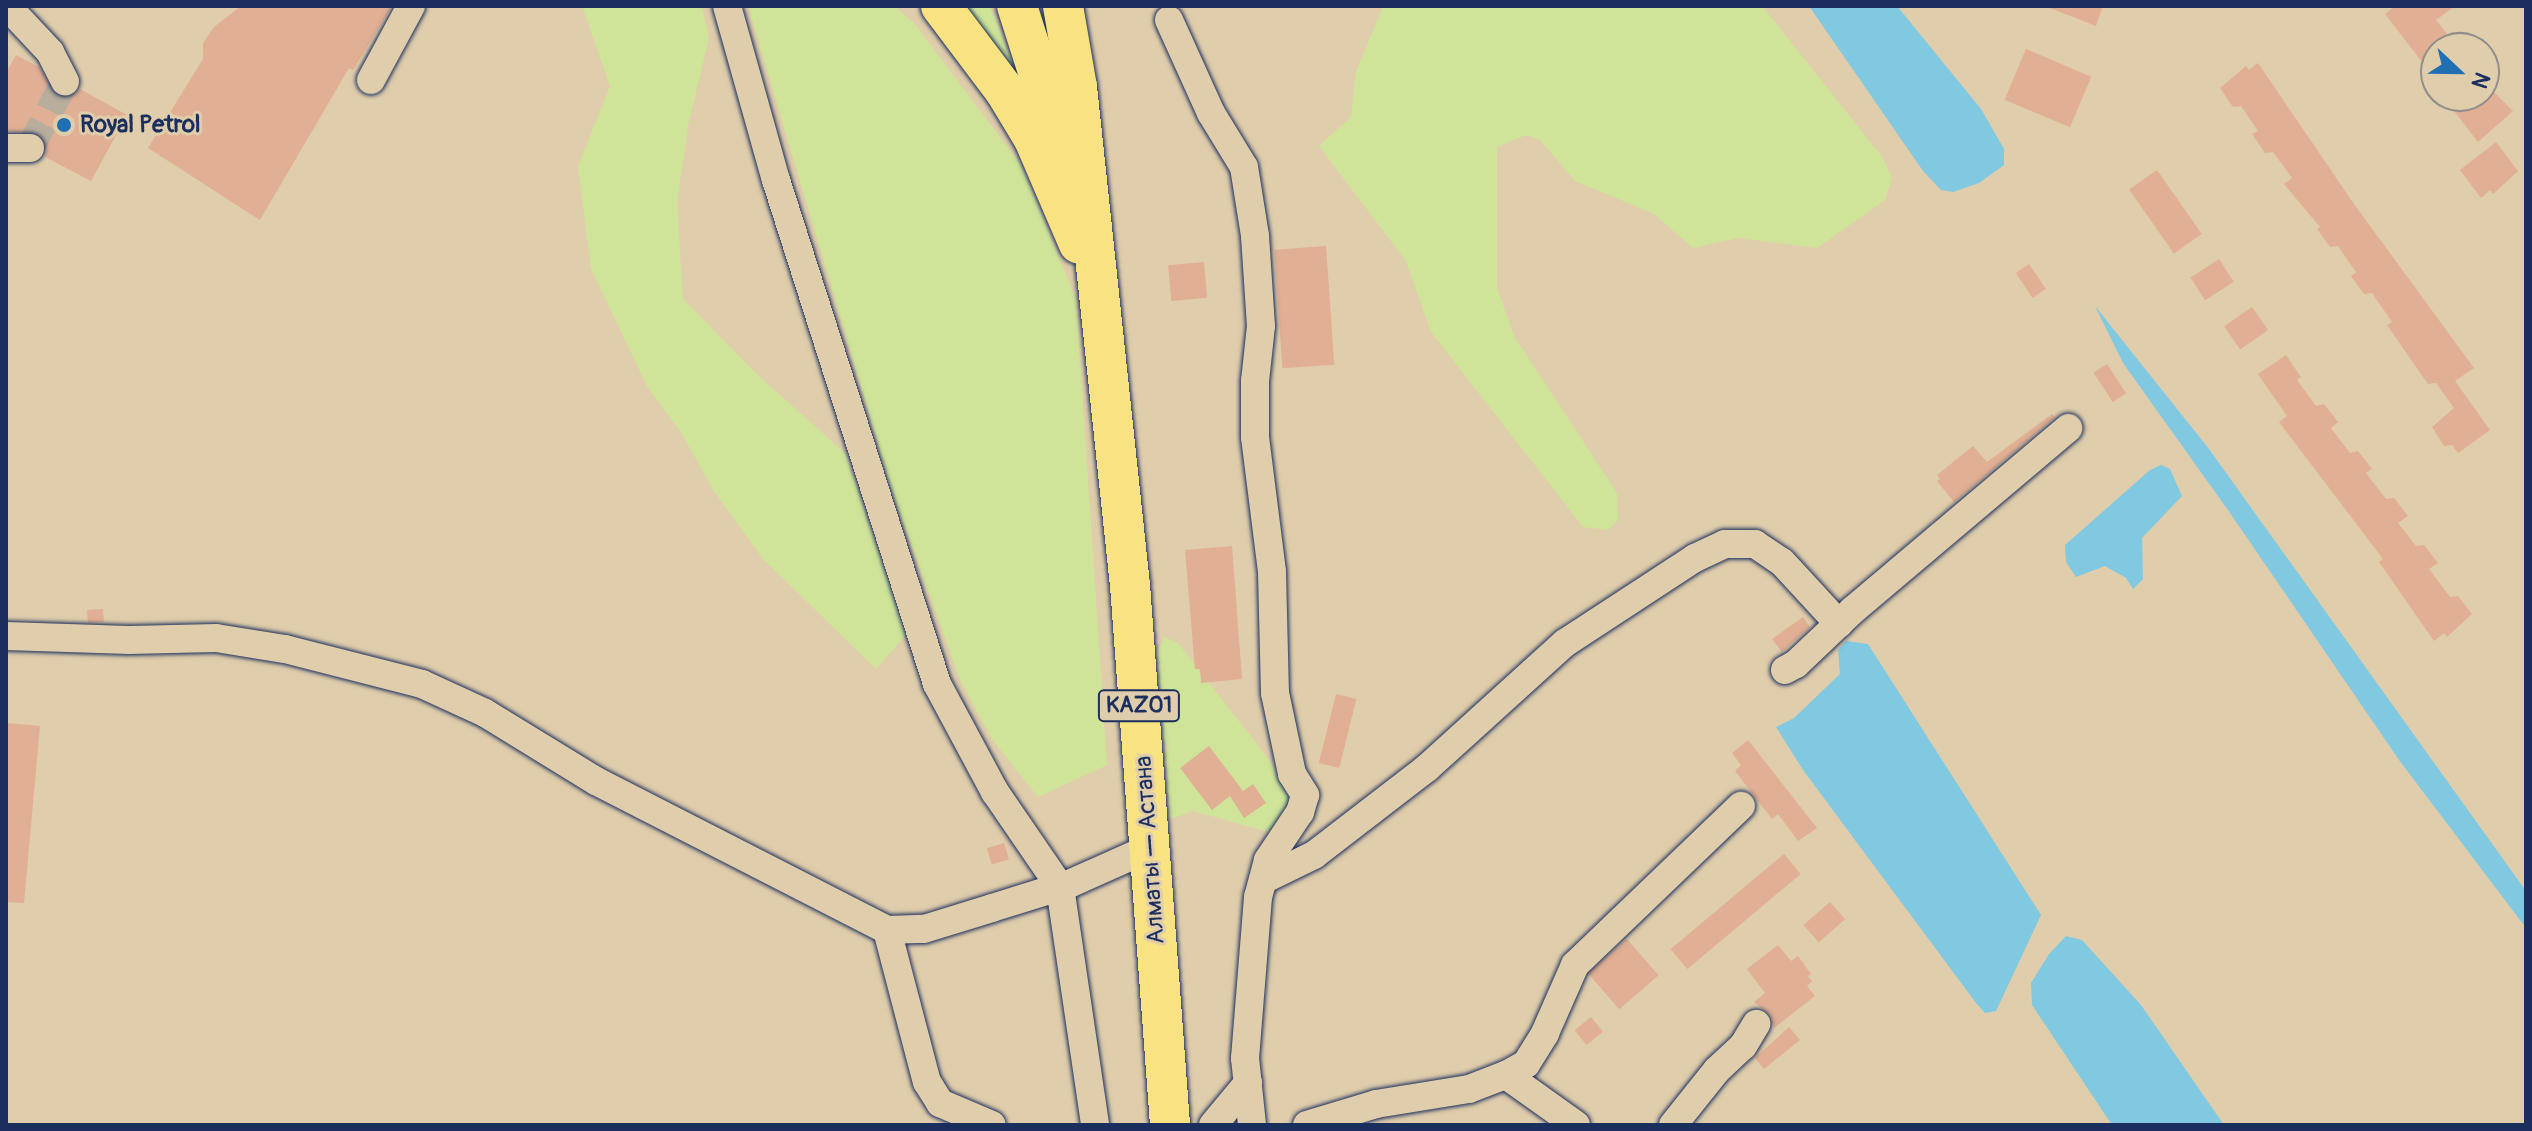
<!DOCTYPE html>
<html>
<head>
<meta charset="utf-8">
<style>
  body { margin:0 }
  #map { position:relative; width:2532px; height:1131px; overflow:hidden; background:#e0cdab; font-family:Pangolin,sans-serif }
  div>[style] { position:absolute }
  .green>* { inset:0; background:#cfe499 }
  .water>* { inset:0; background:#80c9e0 }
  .building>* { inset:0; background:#e1af93; transform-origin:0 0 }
  .minor-tunnel>* { height:28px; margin-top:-14px; transform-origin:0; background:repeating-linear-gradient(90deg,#b9ad9c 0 28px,transparent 0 42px) }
  .roads { filter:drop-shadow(0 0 2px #1b2f5e) drop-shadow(0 0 2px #1b2f5e) }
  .minor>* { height:28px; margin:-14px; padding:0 14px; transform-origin:14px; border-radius:14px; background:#e0cdab }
  .highway>* { height:40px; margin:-20px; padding:0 20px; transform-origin:20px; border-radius:20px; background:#f8e281 }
  .dots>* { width:22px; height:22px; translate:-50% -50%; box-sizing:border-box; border:4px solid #e0cdab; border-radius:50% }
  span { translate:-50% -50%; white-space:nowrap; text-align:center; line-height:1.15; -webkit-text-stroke:6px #e0cdab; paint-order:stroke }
  .shield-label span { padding:2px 6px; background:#e0cdab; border:2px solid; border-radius:6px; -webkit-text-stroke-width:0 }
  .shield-label { font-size:22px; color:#1b2f5e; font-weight:700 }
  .poi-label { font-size:24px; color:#1b2f5e; font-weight:700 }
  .left { translate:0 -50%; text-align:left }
  .street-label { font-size:24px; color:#1b2f5e }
  .frame { position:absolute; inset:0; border:8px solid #1b2f5e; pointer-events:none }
  .north { position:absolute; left:2420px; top:32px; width:80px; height:80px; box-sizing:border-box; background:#e0cdab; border:2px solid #918e8c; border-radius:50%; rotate:112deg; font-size:22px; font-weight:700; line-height:32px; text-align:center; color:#1b2f5e }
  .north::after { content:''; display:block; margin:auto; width:28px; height:36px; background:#1f6fb2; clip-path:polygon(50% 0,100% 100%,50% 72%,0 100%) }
</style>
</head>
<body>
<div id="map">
  <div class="green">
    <i style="clip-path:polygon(582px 6px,702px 6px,709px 38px,689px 121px,677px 202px,683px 299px,759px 376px,846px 454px,906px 635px,876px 669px,763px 559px,713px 490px,682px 434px,647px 386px,591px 269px,578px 166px,610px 86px)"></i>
    <i style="clip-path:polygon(748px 6px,894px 6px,914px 23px,1021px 165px,1076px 299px,1107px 765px,1038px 797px,992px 739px,961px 682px,892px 491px)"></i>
    <i style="clip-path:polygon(955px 6px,990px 6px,1041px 132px)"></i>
    <i style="clip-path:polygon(1383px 6px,1762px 6px,1883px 158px,1892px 178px,1885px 200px,1817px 248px,1738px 238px,1693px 248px,1654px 214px,1575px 181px,1540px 140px,1526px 135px,1497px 147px,1497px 288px,1514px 336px,1617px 493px,1618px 520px,1608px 530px,1583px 527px,1431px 332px,1406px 261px,1319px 146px,1351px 117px,1356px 72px)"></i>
    <i style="clip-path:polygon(1164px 637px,1178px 643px,1270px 761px,1292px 800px,1272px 833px,1193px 811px,1170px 819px,1158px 651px)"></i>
  </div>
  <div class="water">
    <i style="clip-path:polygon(1809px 6px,1897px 6px,1981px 109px,2004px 149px,2004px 165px,1979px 183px,1953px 192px,1941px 190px,1923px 171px)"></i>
    <i style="clip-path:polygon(2095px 306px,2209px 449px,2526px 891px,2526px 928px,2399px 760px,2230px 513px,2123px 363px)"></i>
    <i style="clip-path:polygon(2161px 465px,2170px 469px,2182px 496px,2142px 538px,2143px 579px,2133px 589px,2126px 578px,2105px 566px,2076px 577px,2066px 562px,2065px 545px,2150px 470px)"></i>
    <i style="clip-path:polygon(1846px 641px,1868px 644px,2041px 915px,1996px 1011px,1985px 1013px,1976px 1003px,1803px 770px,1776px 727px,1794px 718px,1840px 674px,1838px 650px)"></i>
    <i style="clip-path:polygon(2066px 936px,2082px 940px,2141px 1005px,2224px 1125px,2112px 1125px,2032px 1005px,2031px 983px,2049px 954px)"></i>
  </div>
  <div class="building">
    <i style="clip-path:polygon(241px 6px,392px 6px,353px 70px,349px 68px,260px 220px,148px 148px,203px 59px,203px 43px,214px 27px)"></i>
    <i style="clip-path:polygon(2045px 6px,2103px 6px,2096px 26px)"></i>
    <i style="clip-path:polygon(2395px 6px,2455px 6px,2436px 20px,2458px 48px,2436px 48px,2436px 80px,2385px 14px)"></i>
    <i style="left:2026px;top:49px;width:71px;height:55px;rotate:23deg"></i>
    <i style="clip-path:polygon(16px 55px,39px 67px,57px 96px,72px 96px,80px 89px,127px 115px,91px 181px,45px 157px,47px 147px,39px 134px,6px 131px,6px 73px)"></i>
    <i style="clip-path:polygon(2258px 63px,2354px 204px,2474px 368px,2455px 381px,2490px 430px,2458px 453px,2452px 445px,2444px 446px,2432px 427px,2454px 408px,2436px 383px,2428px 384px,2387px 325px,2392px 322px,2372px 293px,2364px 294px,2351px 276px,2356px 272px,2338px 246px,2330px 247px,2317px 229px,2320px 227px,2284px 184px,2292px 178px,2273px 152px,2265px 153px,2252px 134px,2258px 131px,2241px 106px,2233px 107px,2220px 88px,2246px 66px,2249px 70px)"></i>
    <i style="clip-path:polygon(2494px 92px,2513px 111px,2478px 142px,2454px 111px,2474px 96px)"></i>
    <i style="clip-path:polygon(2496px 142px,2518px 171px,2493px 194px,2490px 190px,2481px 198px,2460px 170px)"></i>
    <i style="left:2157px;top:170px;width:78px;height:34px;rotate:55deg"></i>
    <i style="left:1326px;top:246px;width:119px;height:52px;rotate:86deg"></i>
    <i style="left:2219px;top:259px;width:27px;height:34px;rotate:57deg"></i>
    <i style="left:1204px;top:262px;width:36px;height:36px;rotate:85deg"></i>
    <i style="left:2029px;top:264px;width:30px;height:16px;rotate:56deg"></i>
    <i style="left:2252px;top:307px;width:28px;height:34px;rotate:55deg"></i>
    <i style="clip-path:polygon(2286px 355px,2301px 377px,2297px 380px,2316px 406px,2324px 404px,2338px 422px,2331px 428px,2350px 453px,2358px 451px,2372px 469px,2366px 473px,2386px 499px,2394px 498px,2408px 516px,2398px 523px,2416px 546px,2424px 545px,2438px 563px,2429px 569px,2450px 597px,2458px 596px,2472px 614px,2447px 637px,2444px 633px,2434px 641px,2379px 562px,2383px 559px,2279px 422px,2287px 416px,2258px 374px)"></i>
    <i style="left:2107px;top:364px;width:35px;height:16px;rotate:57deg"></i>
    <i style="clip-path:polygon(2052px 414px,2055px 417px,1954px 502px,1937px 481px,1940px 479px,1937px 475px,1973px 446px,1987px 462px)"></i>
    <i style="clip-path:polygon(1232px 546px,1242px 679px,1201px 683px,1200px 669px,1195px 669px,1185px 550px)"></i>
    <i style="left:103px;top:609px;width:13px;height:16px;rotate:86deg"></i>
    <i style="clip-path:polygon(1803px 617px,1810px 627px,1782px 652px,1772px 639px)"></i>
    <i style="left:1336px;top:694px;width:21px;height:71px;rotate:14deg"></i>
    <i style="clip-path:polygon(6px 723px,40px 726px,24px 903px,6px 902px)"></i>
    <i style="clip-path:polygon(1748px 740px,1817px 828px,1798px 841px,1778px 814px,1772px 819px,1735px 771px,1741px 765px,1732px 753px)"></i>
    <i style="clip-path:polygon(1209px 746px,1243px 791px,1253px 784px,1266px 803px,1244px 818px,1230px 796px,1212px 810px,1180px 768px)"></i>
    <i style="left:1004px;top:843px;width:17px;height:18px;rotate:73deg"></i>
    <i style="left:1784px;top:854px;width:26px;height:148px;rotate:50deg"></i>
    <i style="left:1830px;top:902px;width:23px;height:35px;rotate:49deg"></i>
    <i style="left:1627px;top:939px;width:48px;height:52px;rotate:49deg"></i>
    <i style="clip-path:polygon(1778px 945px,1791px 961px,1798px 956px,1811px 974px,1808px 976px,1812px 981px,1807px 986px,1815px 996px,1774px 1028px,1770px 1015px,1754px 1002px,1765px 993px,1747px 969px)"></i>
    <i style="left:1591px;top:1017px;width:19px;height:21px;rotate:51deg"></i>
    <i style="clip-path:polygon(1789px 1027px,1800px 1040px,1764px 1069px,1755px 1058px)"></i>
  </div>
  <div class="minor-tunnel">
    <i style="left:30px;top:148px;width:76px;rotate:-62.4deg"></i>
  </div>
  <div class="roads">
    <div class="minor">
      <i style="left:7px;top:6px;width:63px;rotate:46.9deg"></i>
      <i style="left:50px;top:52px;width:33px;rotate:63deg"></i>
      <i style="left:727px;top:6px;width:181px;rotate:74.3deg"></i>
      <i style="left:776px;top:180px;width:529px;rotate:72.28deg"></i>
      <i style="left:937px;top:684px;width:123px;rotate:61.8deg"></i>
      <i style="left:995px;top:792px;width:115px;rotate:55.6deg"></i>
      <i style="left:1060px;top:887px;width:241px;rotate:81.6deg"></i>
      <i style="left:1169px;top:20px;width:102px;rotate:65.7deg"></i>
      <i style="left:1211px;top:113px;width:63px;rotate:58.6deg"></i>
      <i style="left:1244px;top:167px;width:70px;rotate:80.9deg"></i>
      <i style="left:1255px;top:236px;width:90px;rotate:86.2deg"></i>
      <i style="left:1261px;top:326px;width:55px;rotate:96.2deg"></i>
      <i style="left:1255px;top:381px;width:56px;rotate:90deg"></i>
      <i style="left:1255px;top:437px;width:136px;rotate:82.8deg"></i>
      <i style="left:1272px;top:572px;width:121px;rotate:88.6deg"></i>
      <i style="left:1275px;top:693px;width:83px;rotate:78.1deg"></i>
      <i style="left:1292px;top:774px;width:25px;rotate:58deg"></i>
      <i style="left:1305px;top:795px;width:18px;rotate:106deg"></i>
      <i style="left:1300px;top:812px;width:58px;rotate:123.7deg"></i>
      <i style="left:1268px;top:860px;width:38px;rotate:105deg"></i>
      <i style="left:1258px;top:897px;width:162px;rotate:94.6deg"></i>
      <i style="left:1245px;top:1058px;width:67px;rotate:84deg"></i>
      <i style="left:371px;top:80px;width:84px;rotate:-61.6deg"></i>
      <i style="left:6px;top:148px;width:24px"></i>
      <i style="left:6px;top:636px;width:123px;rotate:1.9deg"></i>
      <i style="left:129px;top:640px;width:87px;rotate:-1.3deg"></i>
      <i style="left:216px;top:638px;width:70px;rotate:9.1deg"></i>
      <i style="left:285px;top:649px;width:141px;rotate:14.3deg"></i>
      <i style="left:422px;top:684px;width:69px;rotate:24.7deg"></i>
      <i style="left:485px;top:713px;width:130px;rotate:31.5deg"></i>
      <i style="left:596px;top:781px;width:327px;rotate:27.1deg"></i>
      <i style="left:887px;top:930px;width:37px;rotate:-2deg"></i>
      <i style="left:924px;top:929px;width:71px;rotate:-17.2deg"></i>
      <i style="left:992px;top:908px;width:81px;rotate:-17.3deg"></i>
      <i style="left:1069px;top:884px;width:89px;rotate:-24deg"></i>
      <i style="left:1785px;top:670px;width:13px;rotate:-29deg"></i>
      <i style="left:1796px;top:664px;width:79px;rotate:-43.5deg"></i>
      <i style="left:1853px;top:610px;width:282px;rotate:-40.2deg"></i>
      <i style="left:1263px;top:880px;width:57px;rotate:-26.1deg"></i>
      <i style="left:1314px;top:855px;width:143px;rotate:-37.6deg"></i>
      <i style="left:1427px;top:768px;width:186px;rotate:-42.2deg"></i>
      <i style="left:1565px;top:643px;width:155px;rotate:-33.2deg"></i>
      <i style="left:1695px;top:558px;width:33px;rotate:-25deg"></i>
      <i style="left:1725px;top:544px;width:30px"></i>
      <i style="left:1755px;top:544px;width:32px;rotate:34deg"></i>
      <i style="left:1782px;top:562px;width:84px;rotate:47.4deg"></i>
      <i style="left:887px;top:930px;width:157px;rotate:75.3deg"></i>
      <i style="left:927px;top:1082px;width:25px;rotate:58deg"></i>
      <i style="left:940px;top:1103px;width:56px;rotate:22.9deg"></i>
      <i style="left:1506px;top:1075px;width:86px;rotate:35.5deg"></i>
      <i style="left:1213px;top:1125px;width:55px;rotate:-50.2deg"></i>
      <i style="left:1307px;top:1125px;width:72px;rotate:-16.9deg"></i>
      <i style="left:1376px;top:1104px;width:94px;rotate:-9.2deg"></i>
      <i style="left:1469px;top:1089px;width:40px;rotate:-21deg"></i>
      <i style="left:1506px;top:1075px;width:23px;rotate:-29deg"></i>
      <i style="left:1526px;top:1064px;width:36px;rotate:-58deg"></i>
      <i style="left:1545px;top:1033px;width:74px;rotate:-66.2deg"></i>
      <i style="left:1575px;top:965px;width:230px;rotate:-43.8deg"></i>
      <i style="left:1673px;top:1125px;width:70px;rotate:-51.3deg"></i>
      <i style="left:1717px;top:1070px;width:35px;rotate:-43deg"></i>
      <i style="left:1743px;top:1046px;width:26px;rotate:-59deg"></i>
    </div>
    <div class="highway">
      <i style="left:941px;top:6px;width:106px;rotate:53deg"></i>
      <i style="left:1005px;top:91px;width:56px;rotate:58.9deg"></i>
      <i style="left:1034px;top:139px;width:114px;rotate:66.8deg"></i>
      <i style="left:1017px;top:6px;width:157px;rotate:72.3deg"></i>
      <i style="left:1063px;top:6px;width:82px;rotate:80.2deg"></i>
      <i style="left:1077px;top:87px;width:501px;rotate:83.93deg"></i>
      <i style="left:1130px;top:585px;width:541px;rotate:85.76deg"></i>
    </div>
  </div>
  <div class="dots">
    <i style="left:64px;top:125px;background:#1f6fb2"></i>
  </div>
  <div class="shield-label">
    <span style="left:1139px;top:706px">KАZ01</span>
  </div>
  <div class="poi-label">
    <span class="left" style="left:80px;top:125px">Royal Petrol</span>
  </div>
  <div class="street-label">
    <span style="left:1150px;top:850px;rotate:-94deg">Алматы — Астана</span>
  </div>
  <div class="frame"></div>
  <div class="north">N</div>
</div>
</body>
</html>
